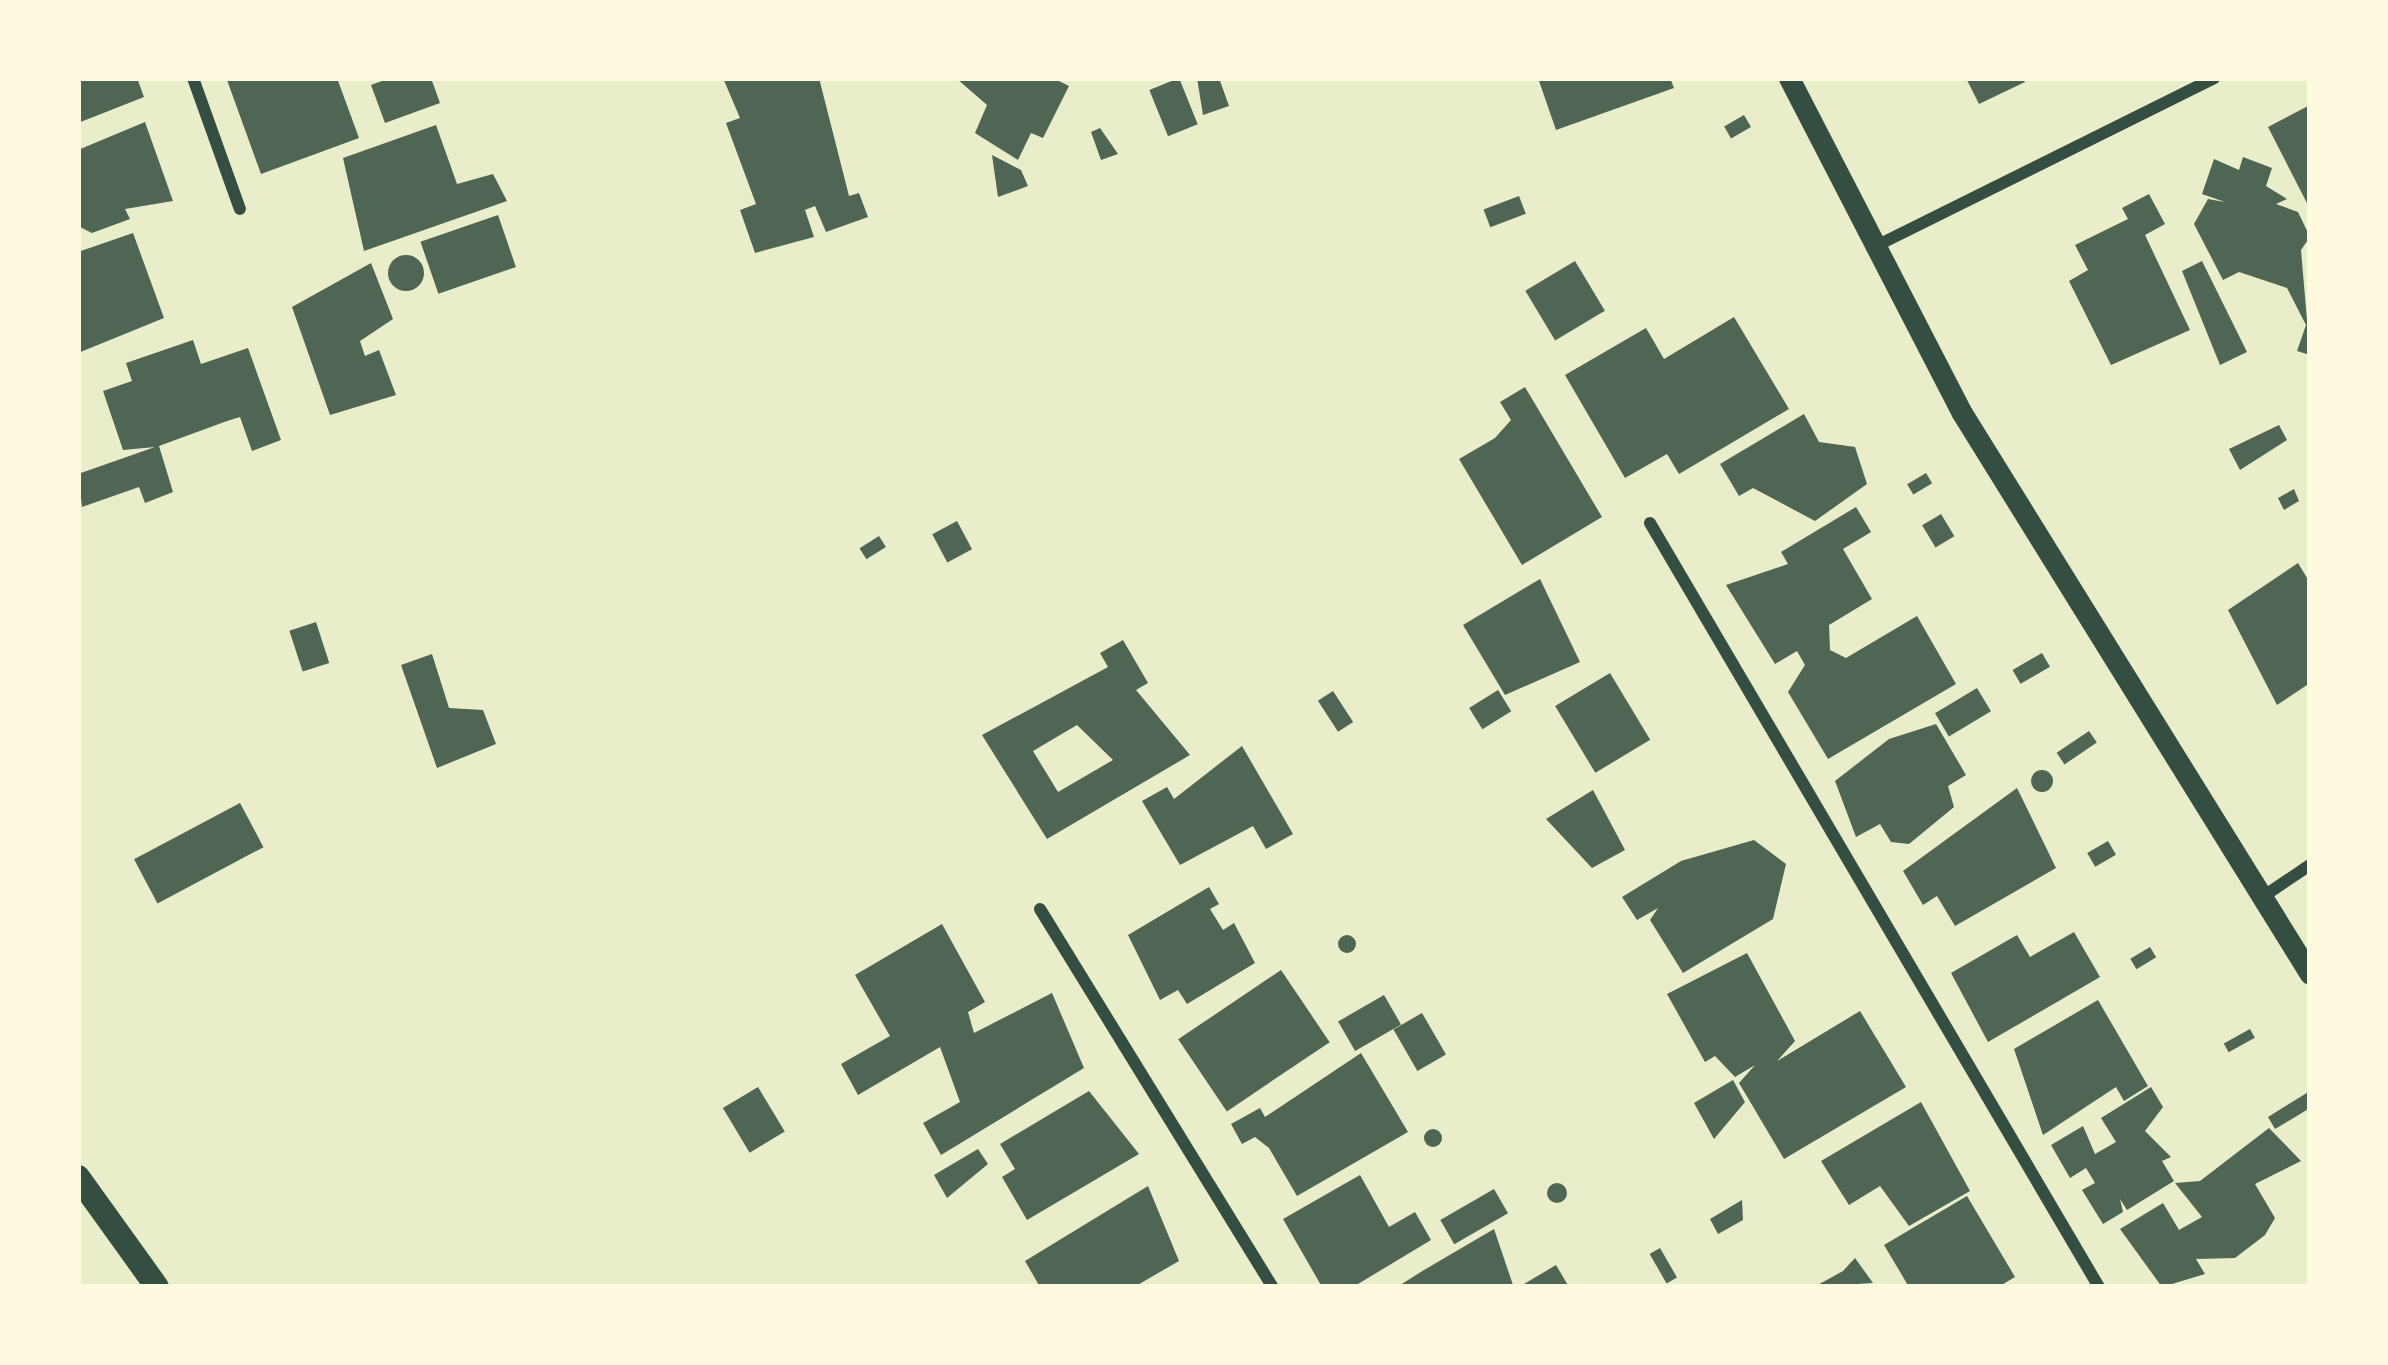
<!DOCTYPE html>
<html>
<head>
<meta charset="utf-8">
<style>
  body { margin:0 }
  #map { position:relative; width:2388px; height:1365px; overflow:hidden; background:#e9edc9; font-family:"Roboto Serif",serif }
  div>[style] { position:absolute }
  .building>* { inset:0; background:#4f6655; transform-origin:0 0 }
  .round { border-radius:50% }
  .minor>* { height:12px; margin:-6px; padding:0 6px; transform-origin:6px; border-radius:6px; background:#344e41 }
  .tertiary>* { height:21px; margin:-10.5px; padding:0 10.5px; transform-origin:10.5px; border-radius:10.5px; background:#344e41 }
  .secondary>* { height:24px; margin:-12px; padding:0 12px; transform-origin:12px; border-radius:12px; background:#344e41 }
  span { translate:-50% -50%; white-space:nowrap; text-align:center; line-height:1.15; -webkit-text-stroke:9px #fefae0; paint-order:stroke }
  .frame { position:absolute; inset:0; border:81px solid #fefae0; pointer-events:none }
</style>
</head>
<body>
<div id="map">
  <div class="building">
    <i style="clip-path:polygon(78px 78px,137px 78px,144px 97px,78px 123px)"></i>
    <i style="clip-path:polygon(337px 78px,359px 138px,261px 174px,227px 80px)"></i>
    <i style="clip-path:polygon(390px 78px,431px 78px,440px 103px,385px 123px,371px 85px)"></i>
    <i style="clip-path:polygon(723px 78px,819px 78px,849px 196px,859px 193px,868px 217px,826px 232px,815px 206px,805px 210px,814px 237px,755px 253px,740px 210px,756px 204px,726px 123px,740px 118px)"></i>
    <i style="clip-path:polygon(956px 78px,1053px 78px,1069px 86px,1043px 138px,1031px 133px,1018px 160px,975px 133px,987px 105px)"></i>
    <i style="left:1179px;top:78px;width:50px;height:32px;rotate:68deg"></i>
    <i style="clip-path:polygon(1197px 78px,1219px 78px,1229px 106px,1203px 115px)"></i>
    <i style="clip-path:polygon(1538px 78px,1670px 78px,1674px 88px,1556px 130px)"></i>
    <i style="clip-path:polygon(1966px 78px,2023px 78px,2025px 82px,1979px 104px)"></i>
    <i style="clip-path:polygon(2310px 105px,2310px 209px,2268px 127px)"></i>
    <i style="left:1744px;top:115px;width:14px;height:23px;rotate:60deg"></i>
    <i style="clip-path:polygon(145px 122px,173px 201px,125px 209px,130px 219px,92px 233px,78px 226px,78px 150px)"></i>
    <i style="clip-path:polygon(436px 125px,457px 184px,493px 174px,507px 201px,364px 251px,343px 158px)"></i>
    <i style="clip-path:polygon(1100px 128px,1118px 154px,1101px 160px,1091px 132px)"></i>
    <i style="clip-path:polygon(992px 155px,1021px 170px,1028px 186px,998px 197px)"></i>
    <i style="clip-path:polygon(2243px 157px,2272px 168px,2266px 186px,2287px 199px,2276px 204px,2298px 212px,2310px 237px,2301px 250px,2310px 355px,2297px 351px,2306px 325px,2287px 288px,2239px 272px,2223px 280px,2194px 224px,2208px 199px,2225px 202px,2202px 194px,2214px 159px,2239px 170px)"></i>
    <i style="clip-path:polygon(2149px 194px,2165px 224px,2145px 235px,2190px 330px,2111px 365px,2069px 281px,2088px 270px,2075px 245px,2128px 219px,2122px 208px)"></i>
    <i style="left:1519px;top:196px;width:19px;height:38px;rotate:69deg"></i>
    <i style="left:498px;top:215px;width:55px;height:82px;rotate:71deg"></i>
    <i style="clip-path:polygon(133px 233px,164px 318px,78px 353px,78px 252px)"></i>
    <i class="round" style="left:388px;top:255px;width:36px;height:36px"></i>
    <i style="left:1575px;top:261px;width:58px;height:58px;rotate:59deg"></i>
    <i style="clip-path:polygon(2202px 261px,2247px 352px,2220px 365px,2182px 271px)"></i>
    <i style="clip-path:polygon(371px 263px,393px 319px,360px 341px,365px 356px,379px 350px,396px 395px,330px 415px,292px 307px)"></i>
    <i style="clip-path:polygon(1734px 317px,1789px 409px,1679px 474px,1667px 454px,1625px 478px,1565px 375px,1646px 328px,1664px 359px)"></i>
    <i style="clip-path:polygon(193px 340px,201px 364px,248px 348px,281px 440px,252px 451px,240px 417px,227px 421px,159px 446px,173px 492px,145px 503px,139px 487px,82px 507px,78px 474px,155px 447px,123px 450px,103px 391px,132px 381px,126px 363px)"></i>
    <i style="clip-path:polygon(1525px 387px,1602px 517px,1522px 565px,1459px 459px,1495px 438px,1511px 420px,1500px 402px)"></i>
    <i style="clip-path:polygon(1804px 414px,1819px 442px,1855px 447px,1867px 484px,1815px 521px,1753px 488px,1739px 496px,1720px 464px)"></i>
    <i style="clip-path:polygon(2279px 425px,2287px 440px,2240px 470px,2229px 449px)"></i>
    <i style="left:1926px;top:473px;width:12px;height:22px;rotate:59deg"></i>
    <i style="clip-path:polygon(2294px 489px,2299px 501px,2284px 510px,2278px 498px)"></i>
    <i style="clip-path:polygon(1856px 507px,1871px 532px,1843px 549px,1872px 599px,1829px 625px,1830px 650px,1846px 658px,1917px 616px,1956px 684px,1828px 759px,1788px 692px,1805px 665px,1797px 651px,1775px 664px,1726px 585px,1788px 564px,1781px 552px)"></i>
    <i style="left:1941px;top:514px;width:26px;height:22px;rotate:59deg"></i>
    <i style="left:957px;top:521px;width:32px;height:28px;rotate:62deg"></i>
    <i style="left:879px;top:536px;width:13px;height:23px;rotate:58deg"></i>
    <i style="clip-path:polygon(2298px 563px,2310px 583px,2310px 683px,2277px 705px,2228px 610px)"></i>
    <i style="clip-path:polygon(1540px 579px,1580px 662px,1505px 695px,1463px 625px)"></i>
    <i style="left:316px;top:622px;width:43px;height:28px;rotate:72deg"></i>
    <i style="clip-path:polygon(evenodd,1123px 640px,1148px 683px,1136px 690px,1190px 755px,1047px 839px,982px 735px,1108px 667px,1100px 653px,1123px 640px,1077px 725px,1113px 760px,1058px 792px,1033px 751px,1077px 725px)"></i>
    <i style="left:2042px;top:653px;width:16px;height:34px;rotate:60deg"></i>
    <i style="clip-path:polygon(432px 654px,449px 708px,483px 710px,496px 744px,437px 768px,401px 665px)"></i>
    <i style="left:1610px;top:673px;width:78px;height:64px;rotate:59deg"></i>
    <i style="left:1977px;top:688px;width:27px;height:49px;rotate:59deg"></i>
    <i style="left:1498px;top:690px;width:25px;height:34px;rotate:58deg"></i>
    <i style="left:1333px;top:691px;width:37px;height:18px;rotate:57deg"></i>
    <i style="clip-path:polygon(1936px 724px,1966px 775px,1948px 786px,1954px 807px,1909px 844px,1891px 842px,1880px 824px,1856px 837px,1835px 781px,1889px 739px)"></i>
    <i style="left:2089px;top:731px;width:14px;height:39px;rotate:56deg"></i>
    <i style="clip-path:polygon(1242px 746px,1293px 834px,1266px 849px,1253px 826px,1180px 865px,1142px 801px,1167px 787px,1174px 799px)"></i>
    <i class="round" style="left:2031px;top:770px;width:22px;height:22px"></i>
    <i style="clip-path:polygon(2017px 788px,2056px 868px,1955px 926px,1937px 896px,1923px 905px,1903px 871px)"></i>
    <i style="clip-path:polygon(1593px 790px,1625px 850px,1592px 868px,1546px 819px)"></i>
    <i style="left:240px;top:803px;width:50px;height:120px;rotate:62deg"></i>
    <i style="clip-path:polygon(1754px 840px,1786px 864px,1773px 919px,1683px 973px,1650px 920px,1658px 908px,1637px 920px,1622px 897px,1681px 861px)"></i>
    <i style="left:2108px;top:841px;width:16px;height:24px;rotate:60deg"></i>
    <i style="clip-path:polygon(1209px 887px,1219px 904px,1210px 909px,1223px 930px,1234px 923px,1255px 963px,1187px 1004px,1178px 990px,1160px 1000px,1128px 935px)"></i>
    <i style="clip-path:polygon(942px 924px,985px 1002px,968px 1012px,974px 1033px,1052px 993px,1084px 1068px,941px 1155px,923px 1123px,960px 1102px,940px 1047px,858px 1095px,841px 1064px,890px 1036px,855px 975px)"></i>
    <i style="clip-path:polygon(2074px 932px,2100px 977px,1988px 1042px,1951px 973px,2017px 935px,2030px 957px)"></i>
    <i class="round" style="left:1338px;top:935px;width:18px;height:18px"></i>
    <i style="left:2150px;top:947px;width:12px;height:23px;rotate:59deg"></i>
    <i style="clip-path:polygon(1747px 953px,1795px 1041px,1777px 1061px,1860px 1011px,1906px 1087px,1784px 1159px,1739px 1083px,1755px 1065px,1735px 1077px,1715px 1056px,1705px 1062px,1667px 994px)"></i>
    <i style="left:1281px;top:970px;width:87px;height:124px;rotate:56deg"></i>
    <i style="left:1384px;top:995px;width:34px;height:53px;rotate:60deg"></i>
    <i style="clip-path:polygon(2098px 1000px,2148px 1086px,2124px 1101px,2116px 1087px,2043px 1135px,2014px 1049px)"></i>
    <i style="left:1422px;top:1013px;width:48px;height:33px;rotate:60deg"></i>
    <i style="left:2250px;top:1029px;width:10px;height:30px;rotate:61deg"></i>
    <i style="clip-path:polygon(1361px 1053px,1408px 1132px,1297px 1196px,1269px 1148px,1255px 1137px,1242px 1144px,1231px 1124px,1260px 1108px,1265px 1117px)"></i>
    <i style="clip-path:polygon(1733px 1080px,1745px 1102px,1714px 1139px,1694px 1103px)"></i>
    <i style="left:758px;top:1087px;width:52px;height:41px;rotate:59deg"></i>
    <i style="clip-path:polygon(2151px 1087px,2163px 1107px,2145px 1131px,2171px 1157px,2162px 1161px,2174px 1181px,2127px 1210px,2120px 1199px,2123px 1212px,2103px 1224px,2082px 1190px,2095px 1183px,2086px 1168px,2070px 1178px,2051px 1145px,2083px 1126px,2095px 1154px,2116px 1142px,2101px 1118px)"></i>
    <i style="clip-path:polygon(1089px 1091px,1139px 1154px,1027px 1220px,1002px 1177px,1015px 1169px,1000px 1144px)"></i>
    <i style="clip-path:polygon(2310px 1091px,2310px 1108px,2275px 1129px,2268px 1117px)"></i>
    <i style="clip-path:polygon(1921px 1102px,1970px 1191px,1909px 1226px,1880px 1186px,1849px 1205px,1821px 1161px)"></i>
    <i style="clip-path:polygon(2269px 1128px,2301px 1161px,2255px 1184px,2275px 1218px,2265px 1235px,2235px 1258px,2196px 1259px,2205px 1274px,2162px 1287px,2120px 1229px,2163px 1203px,2179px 1230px,2202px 1217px,2175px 1183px,2200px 1181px)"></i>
    <i class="round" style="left:1424px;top:1129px;width:18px;height:18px"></i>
    <i style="clip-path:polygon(978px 1149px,988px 1164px,947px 1198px,934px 1175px)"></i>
    <i style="clip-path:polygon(1360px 1175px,1389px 1227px,1415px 1212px,1431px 1240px,1353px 1287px,1322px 1287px,1283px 1219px)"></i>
    <i class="round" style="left:1547px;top:1183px;width:20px;height:20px"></i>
    <i style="clip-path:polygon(1148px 1186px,1179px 1261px,1134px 1287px,1040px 1287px,1025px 1261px)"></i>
    <i style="left:1494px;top:1189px;width:28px;height:62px;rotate:60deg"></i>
    <i style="clip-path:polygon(1967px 1196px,2015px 1277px,1998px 1287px,1909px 1287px,1884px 1245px)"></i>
    <i style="clip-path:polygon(1742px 1200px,1743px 1220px,1718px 1234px,1710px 1219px)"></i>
    <i style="clip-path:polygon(1494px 1229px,1513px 1285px,1397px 1287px,1424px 1270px)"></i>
    <i style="left:1660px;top:1248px;width:34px;height:12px;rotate:60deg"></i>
    <i style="clip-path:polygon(1855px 1258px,1873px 1283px,1814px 1287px,1843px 1271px)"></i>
    <i style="clip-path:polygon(1556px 1265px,1569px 1287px,1519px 1287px)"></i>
  </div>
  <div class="minor">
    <i style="left:193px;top:78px;width:139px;rotate:70.3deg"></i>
    <i style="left:1872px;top:248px;width:382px;rotate:-26.4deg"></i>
    <i style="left:1650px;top:523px;width:886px;rotate:59.56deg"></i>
    <i style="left:2261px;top:898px;width:59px;rotate:-34deg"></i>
    <i style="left:1040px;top:909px;width:444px;rotate:58.4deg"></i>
  </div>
  <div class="tertiary">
    <i style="left:1789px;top:78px;width:377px;rotate:62.7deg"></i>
    <i style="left:1962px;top:413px;width:660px;rotate:58.19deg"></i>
  </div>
  <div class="secondary">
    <i style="left:78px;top:1177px;width:135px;rotate:54.3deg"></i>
  </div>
  <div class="frame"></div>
</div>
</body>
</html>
